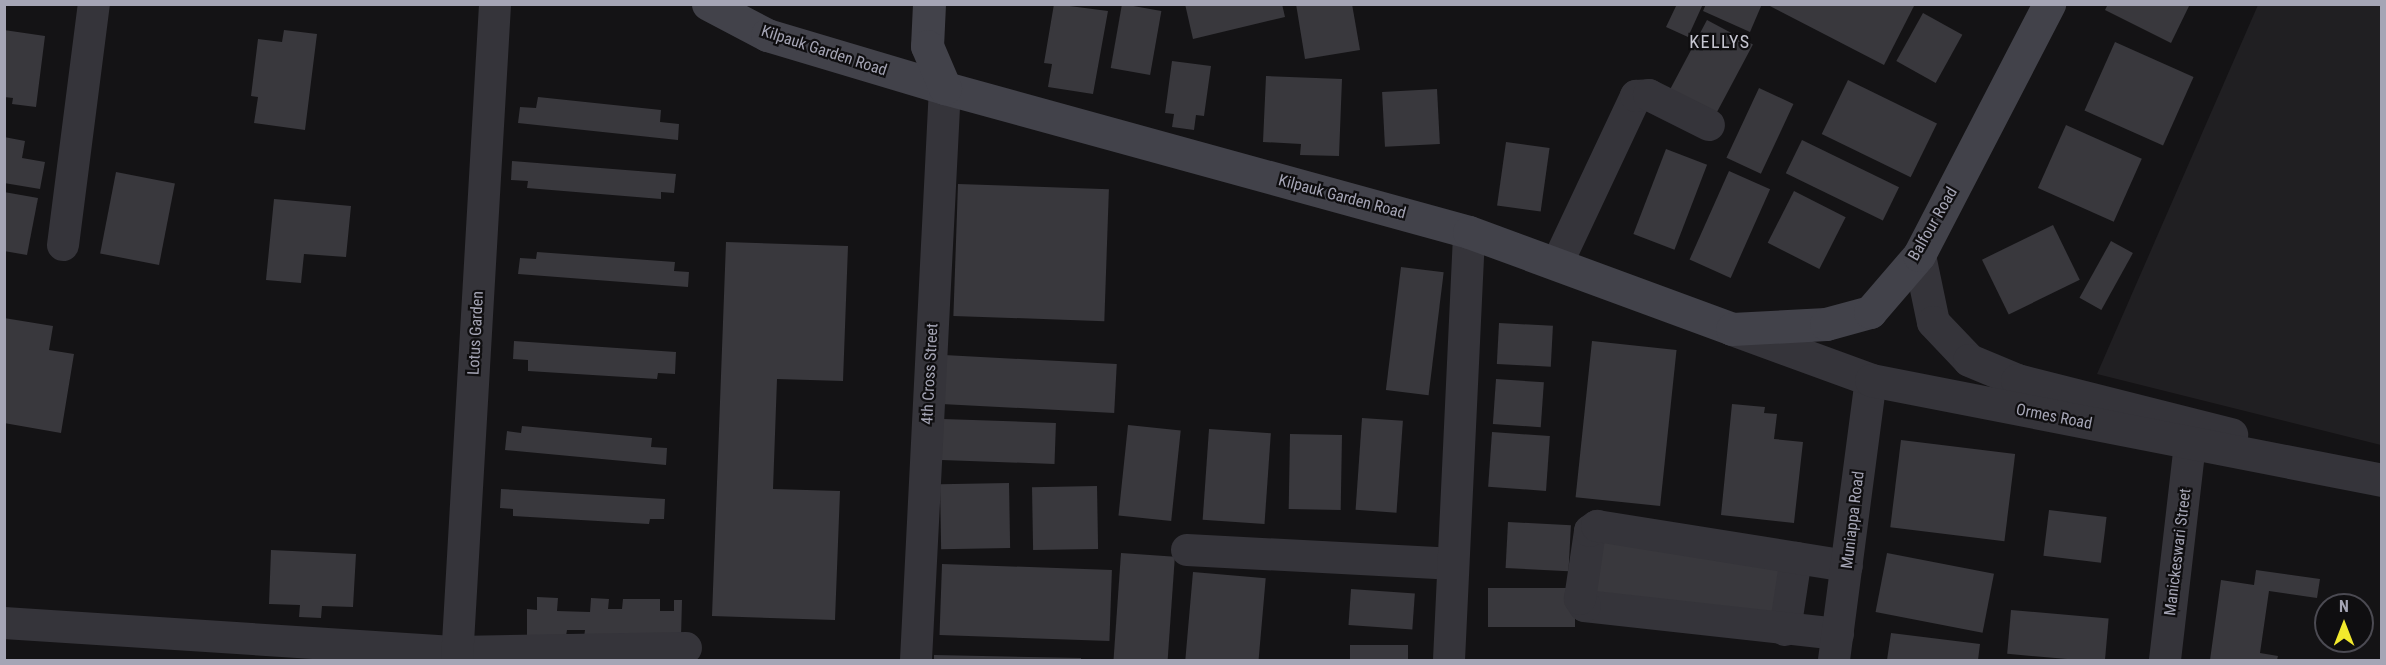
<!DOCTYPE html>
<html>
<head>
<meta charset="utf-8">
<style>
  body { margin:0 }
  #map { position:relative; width:2386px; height:665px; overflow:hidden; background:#141315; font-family:"Roboto Condensed",sans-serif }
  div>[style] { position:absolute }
  .built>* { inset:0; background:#201f22 }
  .building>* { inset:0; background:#39383d; transform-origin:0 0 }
  .minor>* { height:32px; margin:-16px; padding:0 16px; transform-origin:16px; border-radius:16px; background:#35343a }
  .tertiary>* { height:33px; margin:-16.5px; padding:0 16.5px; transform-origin:16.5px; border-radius:16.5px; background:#35343a }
  .secondary>* { height:33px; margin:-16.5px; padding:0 16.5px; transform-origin:16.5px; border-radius:16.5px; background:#42424a }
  span { translate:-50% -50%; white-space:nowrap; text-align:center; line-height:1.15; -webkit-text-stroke:4.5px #0f0e10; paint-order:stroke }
  .street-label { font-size:16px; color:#a5a5b5 }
  .neighbourhood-label { font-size:18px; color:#c6c6d1; letter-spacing:1.5px }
  .frame { position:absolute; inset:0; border:6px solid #a5a5b5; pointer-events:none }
  .north { position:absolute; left:2314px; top:593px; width:60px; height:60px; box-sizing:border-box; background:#0f0e10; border:2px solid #4b4a52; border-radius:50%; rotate:0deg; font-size:16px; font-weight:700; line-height:24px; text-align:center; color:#a5a5b5 }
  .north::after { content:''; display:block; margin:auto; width:21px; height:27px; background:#f2e92d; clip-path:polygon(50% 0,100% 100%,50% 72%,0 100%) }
</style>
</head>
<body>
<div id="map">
  <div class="built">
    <i style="clip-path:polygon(2258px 5px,2381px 5px,2381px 445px,2097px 374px)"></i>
  </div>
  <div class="building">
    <i style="clip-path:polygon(1054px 4px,1108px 11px,1093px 94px,1048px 87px,1052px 64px,1044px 63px)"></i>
    <i style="left:1122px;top:4px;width:40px;height:65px;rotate:10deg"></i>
    <i style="clip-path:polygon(1185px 4px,1282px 4px,1285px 17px,1193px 39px)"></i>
    <i style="clip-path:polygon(1296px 4px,1352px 4px,1360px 50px,1305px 59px)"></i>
    <i style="clip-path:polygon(1677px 4px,1703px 4px,1688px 37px,1666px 27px)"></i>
    <i style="clip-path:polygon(1706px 4px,1762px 4px,1750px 32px,1703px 11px)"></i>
    <i style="clip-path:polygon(1766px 4px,1915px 4px,1884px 65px)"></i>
    <i style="clip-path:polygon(2108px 4px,2190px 4px,2171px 43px,2105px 10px)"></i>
    <i style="left:1923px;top:13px;width:45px;height:55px;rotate:29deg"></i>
    <i style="left:1707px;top:20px;width:52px;height:85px;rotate:28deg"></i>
    <i style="clip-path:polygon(4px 30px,45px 36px,36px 107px,12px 104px,13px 98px,4px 97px)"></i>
    <i style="clip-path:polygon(284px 30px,317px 34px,305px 130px,254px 123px,258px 97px,251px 96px,258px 39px,282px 42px)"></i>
    <i style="left:2115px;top:42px;width:86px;height:75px;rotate:24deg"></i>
    <i style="clip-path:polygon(1172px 61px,1211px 66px,1204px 116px,1196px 115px,1194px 130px,1172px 127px,1174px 114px,1165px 113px)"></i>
    <i style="clip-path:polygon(1266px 76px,1342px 79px,1339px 156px,1300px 155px,1301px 144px,1263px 142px)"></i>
    <i style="left:1848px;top:80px;width:99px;height:60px;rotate:26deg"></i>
    <i style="left:1759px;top:88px;width:38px;height:77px;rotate:25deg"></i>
    <i style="left:1437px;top:89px;width:55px;height:55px;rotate:87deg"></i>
    <i style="clip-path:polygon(538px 97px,661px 110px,660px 122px,679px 124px,678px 140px,518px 123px,520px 107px,536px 108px)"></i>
    <i style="left:2066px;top:125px;width:83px;height:69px;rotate:24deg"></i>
    <i style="clip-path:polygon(4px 137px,25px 141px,22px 158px,45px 162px,40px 189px,4px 183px)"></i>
    <i style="left:1802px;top:140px;width:108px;height:37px;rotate:26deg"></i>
    <i style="left:1506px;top:142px;width:44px;height:64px;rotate:8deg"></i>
    <i style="left:1666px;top:149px;width:44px;height:91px;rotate:21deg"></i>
    <i style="clip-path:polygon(512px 161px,676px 174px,674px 193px,661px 192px,661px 199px,527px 188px,528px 181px,511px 180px)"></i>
    <i style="left:1729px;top:171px;width:45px;height:97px;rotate:24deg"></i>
    <i style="left:116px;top:172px;width:60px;height:83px;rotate:11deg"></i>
    <i style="left:958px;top:184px;width:151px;height:132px;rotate:2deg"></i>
    <i style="left:1794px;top:191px;width:58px;height:58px;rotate:27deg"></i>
    <i style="clip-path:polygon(4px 192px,38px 198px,27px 255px,4px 251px)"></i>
    <i style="clip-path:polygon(274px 199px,351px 206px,346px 257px,304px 254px,301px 283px,266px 280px)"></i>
    <i style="left:2053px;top:225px;width:61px;height:79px;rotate:64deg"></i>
    <i style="left:2111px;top:241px;width:25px;height:65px;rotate:29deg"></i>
    <i style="clip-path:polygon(726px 242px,848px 246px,843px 381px,777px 379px,773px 489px,840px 491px,835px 620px,712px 616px)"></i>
    <i style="clip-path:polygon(537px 252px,675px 262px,674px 271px,689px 272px,688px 287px,518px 274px,520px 258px,536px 259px)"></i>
    <i style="left:1401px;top:267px;width:43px;height:124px;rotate:7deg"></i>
    <i style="clip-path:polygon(4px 318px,53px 326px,49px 350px,74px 354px,61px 433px,4px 423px)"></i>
    <i style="left:1499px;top:323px;width:54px;height:41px;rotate:3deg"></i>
    <i style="clip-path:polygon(514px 341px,676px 352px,675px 374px,658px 373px,657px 379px,528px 371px,528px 360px,513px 359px)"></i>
    <i style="left:1592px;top:341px;width:85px;height:157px;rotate:6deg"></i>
    <i style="left:944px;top:355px;width:173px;height:49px;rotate:3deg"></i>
    <i style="left:1496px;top:379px;width:48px;height:45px;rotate:4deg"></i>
    <i style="clip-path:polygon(1732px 404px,1765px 407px,1764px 413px,1777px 414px,1774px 439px,1803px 442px,1794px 523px,1721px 515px)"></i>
    <i style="left:1362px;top:418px;width:41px;height:92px;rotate:4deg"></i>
    <i style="left:943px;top:419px;width:113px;height:41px;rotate:2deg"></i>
    <i style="left:1128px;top:425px;width:53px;height:91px;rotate:6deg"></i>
    <i style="clip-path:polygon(522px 426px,652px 438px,651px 447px,667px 448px,666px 465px,505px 450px,507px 431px,521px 433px)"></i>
    <i style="left:1209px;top:429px;width:62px;height:91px;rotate:4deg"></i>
    <i style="left:1492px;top:432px;width:58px;height:55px;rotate:4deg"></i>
    <i style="left:1290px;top:434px;width:52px;height:75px;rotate:1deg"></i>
    <i style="left:1901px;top:440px;width:115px;height:88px;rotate:7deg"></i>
    <i style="left:1009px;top:483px;width:65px;height:69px;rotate:89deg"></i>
    <i style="left:1097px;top:486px;width:63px;height:65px;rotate:89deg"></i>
    <i style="clip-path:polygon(501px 489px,665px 499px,664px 519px,650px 519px,649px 524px,513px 516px,513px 509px,500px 508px)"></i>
    <i style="left:2049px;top:510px;width:58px;height:46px;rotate:7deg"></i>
    <i style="left:1508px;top:522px;width:63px;height:46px;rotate:3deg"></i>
    <i style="left:1597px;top:540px;width:192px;height:63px;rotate:7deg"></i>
    <i style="clip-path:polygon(271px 550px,356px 554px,353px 607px,322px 606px,321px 618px,299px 617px,300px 605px,269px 604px)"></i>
    <i style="left:1121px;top:553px;width:54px;height:107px;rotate:4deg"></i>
    <i style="left:1887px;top:553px;width:109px;height:60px;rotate:11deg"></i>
    <i style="left:942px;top:564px;width:170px;height:71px;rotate:2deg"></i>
    <i style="clip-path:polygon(2256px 570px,2320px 579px,2317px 598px,2269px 591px,2260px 653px,2278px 656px,2277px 660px,2210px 660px,2221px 580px,2254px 585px)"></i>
    <i style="left:1193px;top:572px;width:73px;height:88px;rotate:5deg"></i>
    <i style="left:1488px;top:588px;width:87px;height:39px"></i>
    <i style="left:1351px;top:589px;width:64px;height:36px;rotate:4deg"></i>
    <i style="clip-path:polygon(537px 597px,558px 598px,557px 611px,590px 612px,591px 598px,609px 599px,608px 609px,622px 609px,623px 599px,660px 599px,660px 611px,674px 611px,674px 600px,682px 600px,681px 638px,584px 637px,585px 630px,567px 630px,566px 636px,527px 636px,527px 609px,537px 610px)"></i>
    <i style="left:2011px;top:610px;width:98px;height:44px;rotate:5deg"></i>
    <i style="clip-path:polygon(1891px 633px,1980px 644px,1978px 660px,1887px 660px)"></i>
    <i style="left:1350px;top:645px;width:58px;height:15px"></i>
    <i style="clip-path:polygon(934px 655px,1081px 658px,1081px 660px,934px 660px)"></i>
  </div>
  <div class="minor">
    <i style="left:63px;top:245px;width:243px;rotate:-82.7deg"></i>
    <i style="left:1557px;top:264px;width:186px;rotate:-64.8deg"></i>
    <i style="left:1636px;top:96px;width:13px;rotate:-4deg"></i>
    <i style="left:1649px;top:95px;width:67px;rotate:26.6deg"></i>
    <i style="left:1187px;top:550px;width:264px;rotate:3deg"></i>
    <i style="left:4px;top:623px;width:454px;rotate:3.7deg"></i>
    <i style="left:457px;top:652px;width:229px;rotate:-1deg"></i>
    <i style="left:1785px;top:630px;width:73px;rotate:-81.3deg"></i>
    <i style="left:1838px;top:634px;width:255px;rotate:-173.7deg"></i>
    <i style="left:1585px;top:606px;width:9px;rotate:-126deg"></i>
    <i style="left:1580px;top:599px;width:69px;rotate:-81.6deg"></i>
    <i style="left:1590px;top:531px;width:9px;rotate:-36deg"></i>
    <i style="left:1597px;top:526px;width:253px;rotate:9.1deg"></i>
    <i style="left:457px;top:660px;width:657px;rotate:-86.68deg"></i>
    <i style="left:916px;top:660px;width:573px;rotate:-87.1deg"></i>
    <i style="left:1449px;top:660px;width:428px;rotate:-87.3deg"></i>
    <i style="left:1834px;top:660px;width:282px;rotate:-82.5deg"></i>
    <i style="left:2165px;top:660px;width:217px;rotate:-83.4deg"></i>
  </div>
  <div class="tertiary">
    <i style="left:1919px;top:255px;width:68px;rotate:78.2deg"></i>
    <i style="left:1933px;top:322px;width:52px;rotate:46.5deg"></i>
    <i style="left:1969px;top:360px;width:52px;rotate:22.6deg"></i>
    <i style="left:2017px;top:380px;width:221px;rotate:14.2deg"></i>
    <i style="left:1732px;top:329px;width:148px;rotate:20.1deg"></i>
    <i style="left:1871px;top:380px;width:521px;rotate:11.07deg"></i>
  </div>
  <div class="secondary">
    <i style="left:708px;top:4px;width:67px;rotate:27.7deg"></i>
    <i style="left:767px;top:35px;width:186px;rotate:16.6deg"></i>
    <i style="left:945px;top:88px;width:543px;rotate:15.37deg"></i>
    <i style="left:1469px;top:232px;width:280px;rotate:20.2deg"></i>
    <i style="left:1732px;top:329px;width:94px;rotate:-3deg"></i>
    <i style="left:1826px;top:324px;width:46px;rotate:-15.3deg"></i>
    <i style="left:1870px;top:312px;width:75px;rotate:-49.3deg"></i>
    <i style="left:1919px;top:255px;width:283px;rotate:-62.6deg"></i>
    <i style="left:929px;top:4px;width:42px;rotate:92.7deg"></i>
    <i style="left:927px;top:46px;width:46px;rotate:66.8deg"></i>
  </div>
  <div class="street-label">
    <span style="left:824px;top:51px;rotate:18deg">Kilpauk Garden Road</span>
    <span style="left:1342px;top:197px;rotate:15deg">Kilpauk Garden Road</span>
    <span style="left:1933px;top:224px;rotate:-60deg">Balfour Road</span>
    <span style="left:476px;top:333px;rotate:-87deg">Lotus Garden</span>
    <span style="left:930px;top:374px;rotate:-87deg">4th Cross Street</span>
    <span style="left:2054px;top:417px;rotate:11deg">Ormes Road</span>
    <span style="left:1853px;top:520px;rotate:-83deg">Muniappa Road</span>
    <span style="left:2178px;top:552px;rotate:-83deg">Manickeswari Street</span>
  </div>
  <div class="neighbourhood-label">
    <span style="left:1720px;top:42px">KELLYS</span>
  </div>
  <div class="frame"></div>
  <div class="north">N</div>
</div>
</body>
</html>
